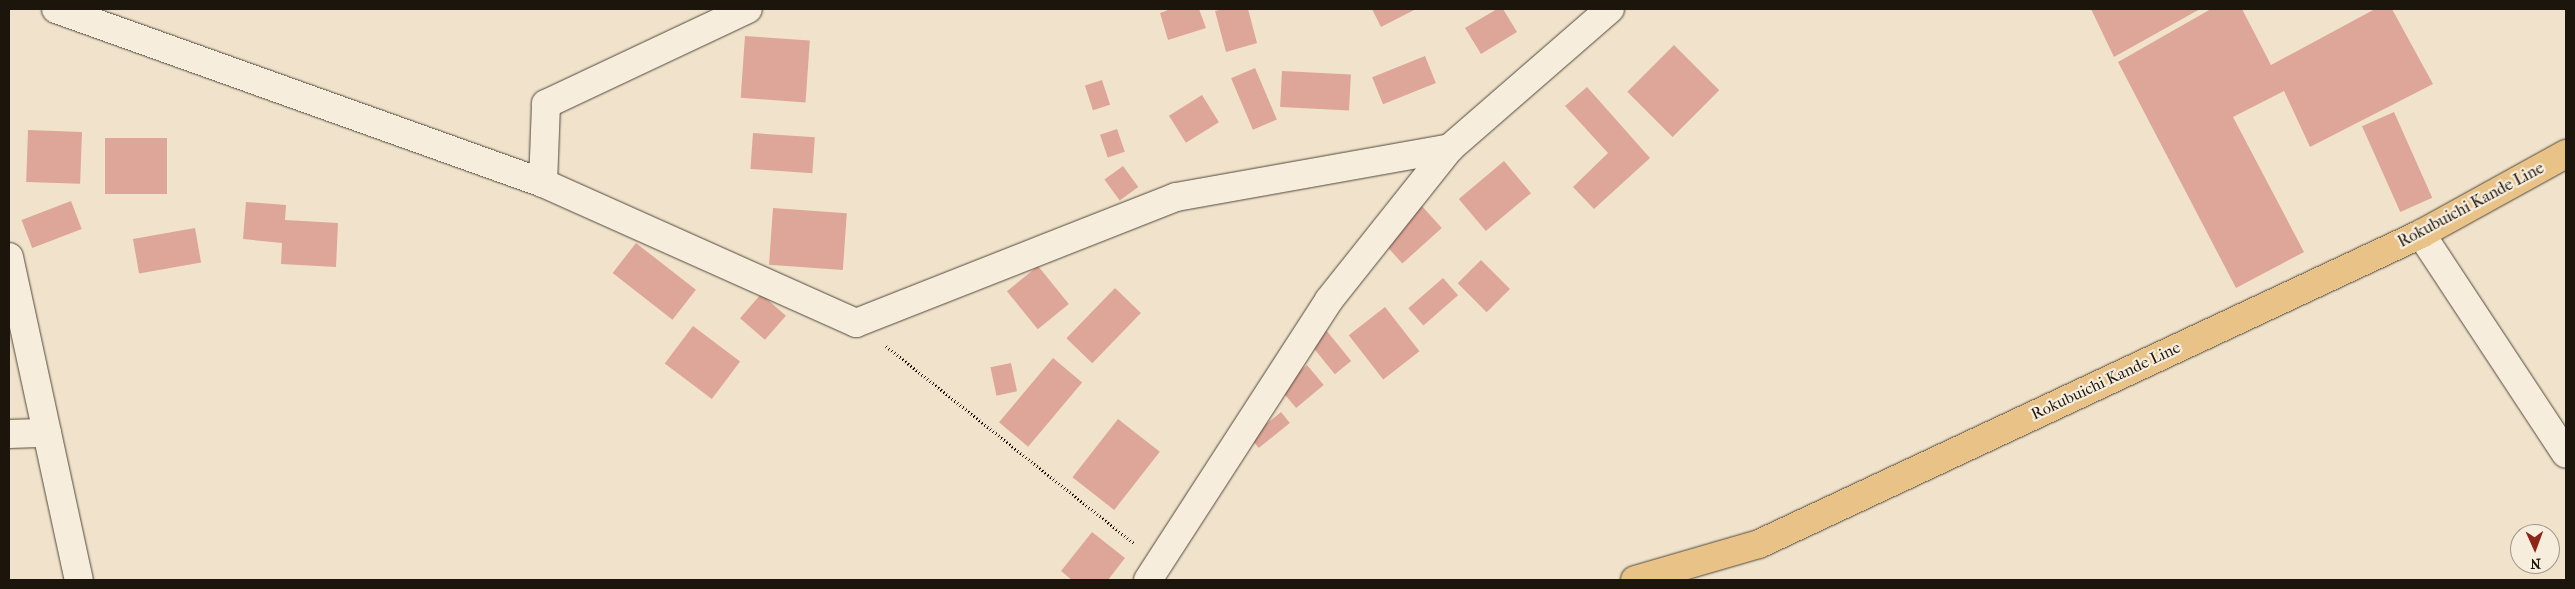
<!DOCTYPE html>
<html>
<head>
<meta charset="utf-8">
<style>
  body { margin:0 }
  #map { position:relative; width:2575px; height:589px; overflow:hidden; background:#f1e3cb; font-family:"IM FELL French Canon",serif }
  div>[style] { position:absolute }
  .building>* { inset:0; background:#dda698; transform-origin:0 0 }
  .path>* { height:3px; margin-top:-1.5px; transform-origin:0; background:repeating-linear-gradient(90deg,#1c150c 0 1px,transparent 0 3.5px) }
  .roads { filter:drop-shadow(0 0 1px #51483c) drop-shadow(0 0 1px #51483c) }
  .minor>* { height:28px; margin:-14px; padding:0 14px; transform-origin:14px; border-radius:14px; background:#f6eddd }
  .major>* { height:28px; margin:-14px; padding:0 14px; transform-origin:14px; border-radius:14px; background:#e8c286 }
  span { translate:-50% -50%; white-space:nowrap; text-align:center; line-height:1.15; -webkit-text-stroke:4.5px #f6eddd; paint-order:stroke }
  .street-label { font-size:16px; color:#1c150c }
  .frame { position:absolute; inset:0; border:10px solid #1c150c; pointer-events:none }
  .north { position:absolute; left:2510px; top:524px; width:50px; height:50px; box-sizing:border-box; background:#f6eddd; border:1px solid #9f9789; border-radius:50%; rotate:178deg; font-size:14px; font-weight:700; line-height:20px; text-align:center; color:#1c150c }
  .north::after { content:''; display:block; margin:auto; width:18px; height:22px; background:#8f2418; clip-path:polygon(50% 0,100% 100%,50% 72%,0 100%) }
</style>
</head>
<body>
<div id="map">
  <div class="building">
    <i style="clip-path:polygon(1171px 9px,1199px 9px,1206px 28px,1168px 40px,1160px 13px)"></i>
    <i style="clip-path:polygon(1224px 9px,1248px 9px,1257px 43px,1226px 52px,1215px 11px)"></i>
    <i style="clip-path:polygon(1372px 9px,1416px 9px,1381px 27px)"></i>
    <i style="clip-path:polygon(1497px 9px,1503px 9px,1517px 32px,1481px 54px,1465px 28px)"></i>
    <i style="clip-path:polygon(2091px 9px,2200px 9px,2114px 57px)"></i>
    <i style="clip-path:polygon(2211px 9px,2242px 9px,2271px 65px,2375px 9px,2392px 9px,2433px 84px,2310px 147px,2284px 91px,2233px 117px,2304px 252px,2236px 288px,2118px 62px)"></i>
    <i style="left:745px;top:36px;width:65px;height:62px;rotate:4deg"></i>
    <i style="left:1674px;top:45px;width:64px;height:66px;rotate:45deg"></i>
    <i style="left:1425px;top:56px;width:29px;height:57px;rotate:68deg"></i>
    <i style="left:1255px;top:68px;width:56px;height:26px;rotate:67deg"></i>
    <i style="left:1282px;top:71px;width:69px;height:36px;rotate:3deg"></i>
    <i style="left:1102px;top:80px;width:26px;height:18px;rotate:72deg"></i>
    <i style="clip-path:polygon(1587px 87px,1650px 158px,1594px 209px,1573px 187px,1608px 153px,1565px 106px)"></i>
    <i style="left:1202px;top:95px;width:32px;height:39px;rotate:58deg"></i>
    <i style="left:2394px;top:112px;width:94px;height:35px;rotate:66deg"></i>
    <i style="left:1117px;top:129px;width:24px;height:18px;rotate:71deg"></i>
    <i style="left:28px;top:130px;width:54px;height:52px;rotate:2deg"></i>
    <i style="left:753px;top:133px;width:62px;height:36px;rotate:4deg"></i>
    <i style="left:105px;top:138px;width:62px;height:56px"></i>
    <i style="left:1504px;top:161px;width:42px;height:59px;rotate:50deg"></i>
    <i style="left:1123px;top:166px;width:26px;height:23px;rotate:54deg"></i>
    <i style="left:71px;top:201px;width:30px;height:53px;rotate:69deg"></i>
    <i style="clip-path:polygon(246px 202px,286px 205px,285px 220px,338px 223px,336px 267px,281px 264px,282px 243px,243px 239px)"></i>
    <i style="left:1421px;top:205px;width:31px;height:53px;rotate:48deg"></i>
    <i style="left:773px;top:208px;width:74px;height:57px;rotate:4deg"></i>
    <i style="left:195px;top:228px;width:35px;height:63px;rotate:80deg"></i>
    <i style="left:636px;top:243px;width:76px;height:38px;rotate:38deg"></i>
    <i style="left:1481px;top:260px;width:41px;height:33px;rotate:45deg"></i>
    <i style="left:1038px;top:266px;width:49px;height:40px;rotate:51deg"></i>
    <i style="left:1443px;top:278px;width:23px;height:46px;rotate:49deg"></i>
    <i style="left:1115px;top:288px;width:36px;height:70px;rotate:44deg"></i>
    <i style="left:761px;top:294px;width:33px;height:32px;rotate:41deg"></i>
    <i style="left:1385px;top:307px;width:56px;height:46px;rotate:52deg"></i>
    <i style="left:693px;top:326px;width:59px;height:47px;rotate:37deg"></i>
    <i style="left:1326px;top:330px;width:40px;height:21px;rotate:51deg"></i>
    <i style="left:1053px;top:358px;width:38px;height:84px;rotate:40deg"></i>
    <i style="left:1011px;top:363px;width:29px;height:21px;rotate:78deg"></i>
    <i style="left:1307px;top:365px;width:26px;height:36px;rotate:50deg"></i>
    <i style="left:1281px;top:412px;width:14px;height:40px;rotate:51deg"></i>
    <i style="left:1118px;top:419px;width:53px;height:74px;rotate:38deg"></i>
    <i style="clip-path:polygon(1092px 532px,1125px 558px,1108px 580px,1072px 580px,1061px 571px)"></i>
  </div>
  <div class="path">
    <i style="left:886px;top:346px;width:317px;rotate:38.5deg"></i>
  </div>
  <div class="roads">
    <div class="minor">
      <i style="left:56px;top:9px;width:517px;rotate:19.66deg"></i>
      <i style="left:543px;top:183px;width:343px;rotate:24.1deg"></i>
      <i style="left:856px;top:323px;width:344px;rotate:-21.5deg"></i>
      <i style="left:1176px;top:197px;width:278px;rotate:-10.1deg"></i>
      <i style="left:543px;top:183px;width:79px;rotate:-87.8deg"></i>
      <i style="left:546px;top:104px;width:223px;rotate:-25.2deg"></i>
      <i style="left:2421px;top:234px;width:263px;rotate:56.6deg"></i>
      <i style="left:9px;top:257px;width:330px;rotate:77.8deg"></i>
      <i style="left:9px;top:434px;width:38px;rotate:-2deg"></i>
      <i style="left:1148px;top:580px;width:333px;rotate:-57.1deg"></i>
      <i style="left:1329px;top:300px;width:194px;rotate:-51.5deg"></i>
      <i style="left:1450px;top:148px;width:212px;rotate:-41deg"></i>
    </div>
    <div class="major">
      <i style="left:1635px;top:580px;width:129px;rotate:-16.2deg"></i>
      <i style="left:1759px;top:544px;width:731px;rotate:-25.09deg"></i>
      <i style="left:2421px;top:234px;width:166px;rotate:-28.9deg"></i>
    </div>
  </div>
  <div class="street-label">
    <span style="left:2471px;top:205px;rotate:-28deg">Rokubuichi Kande Line</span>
    <span style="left:2106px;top:381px;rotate:-25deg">Rokubuichi Kande Line</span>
  </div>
  <div class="frame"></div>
  <div class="north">N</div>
</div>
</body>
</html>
